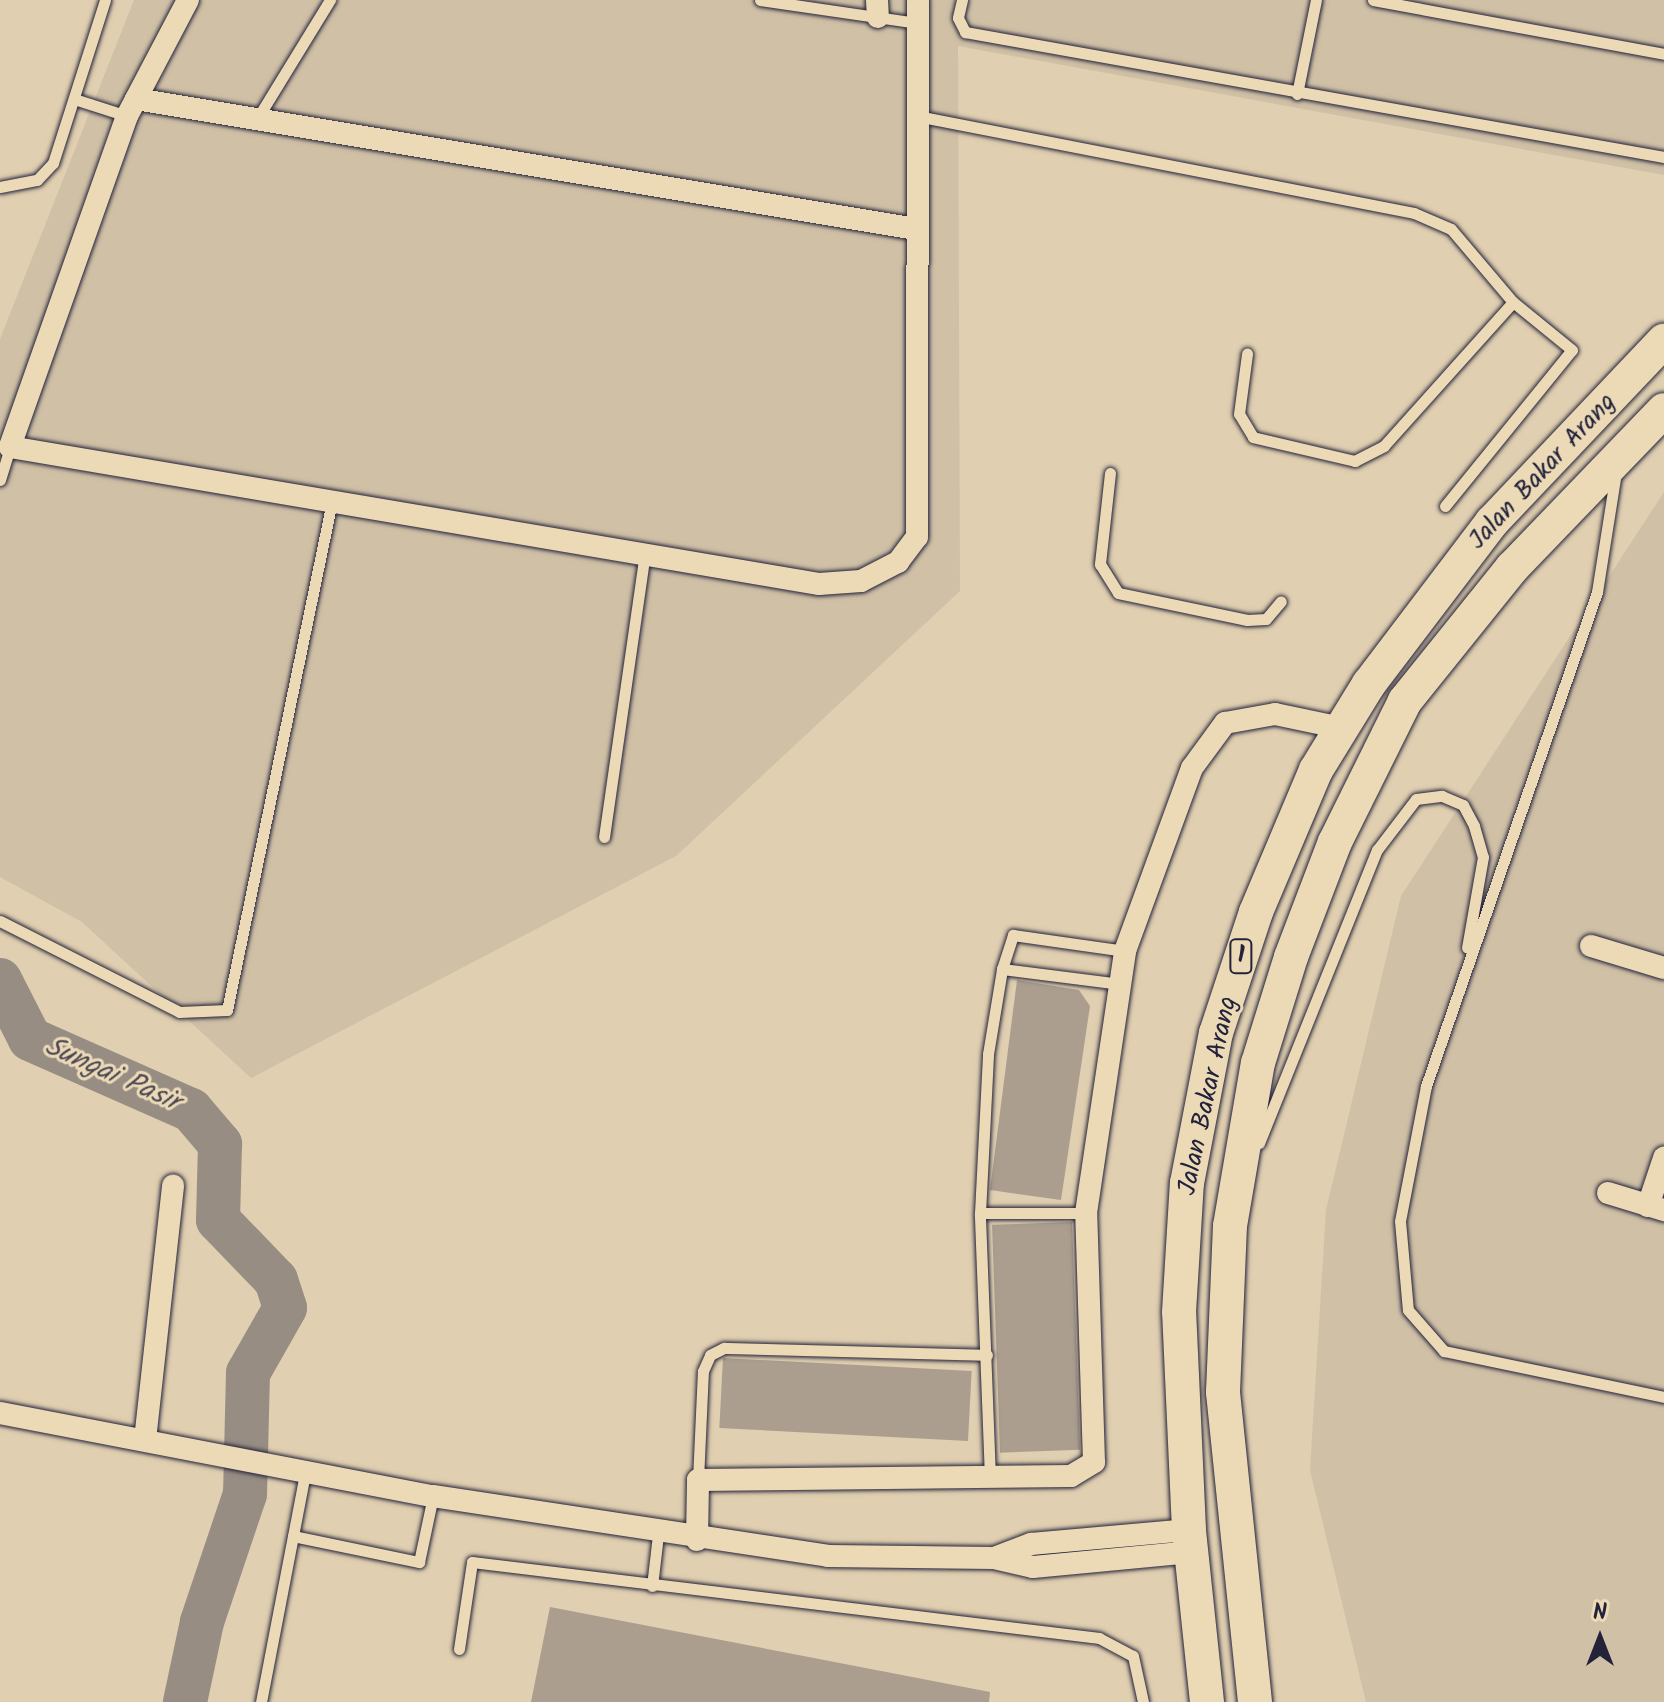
<!DOCTYPE html>
<html>
<head>
<meta charset="utf-8">
<style>
  body { margin:0 }
  #map { position:relative; width:1664px; height:1702px; overflow:hidden; background:#e0cfb0; font-family:Kalam,sans-serif }
  div>[style] { position:absolute }
  .built>* { inset:0; background:#d0c0a6 }
  .river>* { height:44px; margin:-22px; padding:0 22px; transform-origin:22px; border-radius:22px; background:#978d83 }
  .building>* { inset:0; background:#ab9e8f; transform-origin:0 0 }
  .roads { filter:drop-shadow(0 0 2px #22223b) drop-shadow(0 0 2px #22223b) }
  .lane>* { height:11px; margin:-5.5px; padding:0 5.5px; transform-origin:5.5px; border-radius:5.5px; background:#ecdab7 }
  .street>* { height:22px; margin:-11px; padding:0 11px; transform-origin:11px; border-radius:11px; background:#ecdab7 }
  .primary>* { height:34px; margin:-17px; padding:0 17px; transform-origin:17px; border-radius:17px; background:#ecdab7 }
  span { translate:-50% -50%; white-space:nowrap; text-align:center; line-height:1.15; -webkit-text-stroke:6px #ecdab7; paint-order:stroke }
  .shield-label span { padding:2px 6px; background:#ecdab7; border:2px solid; border-radius:6px; -webkit-text-stroke-width:0 }
  .shield-label { font-size:24px; color:#22223b; font-weight:700 }
  .street-label { font-size:26px; color:#22223b }
  .water-label { font-size:28px; color:#4b4754; font-style:italic }
  .north { position:absolute; left:1560px; top:1598px; width:80px; height:80px; -webkit-text-stroke:6px #ecdab7; paint-order:stroke; rotate:0deg; font-size:22px; font-weight:700; line-height:32px; text-align:center; color:#22223b }
  .north::after { content:''; display:block; margin:auto; width:28px; height:36px; background:#22223b; clip-path:polygon(50% 0,100% 100%,50% 72%,0 100%) }
</style>
</head>
<body>
<div id="map">
  <div class="built">
    <i style="clip-path:polygon(134px 0,1664px 0,1664px 175px,958px 46px,960px 591px,676px 856px,251px 1078px,82px 922px,0 877px,0 339px)"></i>
    <i style="clip-path:polygon(1664px 492px,1664px 1702px,1366px 1702px,1310px 1470px,1326px 1210px,1401px 896px)"></i>
  </div>
  <div class="river">
    <i style="left:0;top:980px;width:66px;rotate:63deg"></i>
    <i style="left:30px;top:1039px;width:176px;rotate:23.8deg"></i>
    <i style="left:191px;top:1110px;width:45px;rotate:49.5deg"></i>
    <i style="left:220px;top:1144px;width:76px;rotate:91.5deg"></i>
    <i style="left:218px;top:1220px;width:83px;rotate:46deg"></i>
    <i style="left:276px;top:1280px;width:29px;rotate:72deg"></i>
    <i style="left:285px;top:1308px;width:75px;rotate:119.6deg"></i>
    <i style="left:248px;top:1373px;width:121px;rotate:91.4deg"></i>
    <i style="left:245px;top:1494px;width:135px;rotate:108.6deg"></i>
    <i style="left:202px;top:1622px;width:82px;rotate:102deg"></i>
  </div>
  <div class="building">
    <i style="clip-path:polygon(1017px 980px,1079px 990px,1090px 1006px,1061px 1200px,990px 1190px)"></i>
    <i style="left:1072px;top:1222px;width:228px;height:80px;rotate:88deg"></i>
    <i style="left:723px;top:1358px;width:249px;height:70px;rotate:3deg"></i>
    <i style="clip-path:polygon(550px 1607px,990px 1692px,989px 1702px,531px 1702px)"></i>
  </div>
  <div class="roads">
    <div class="lane">
      <i style="left:760px;top:0;width:160px;rotate:8.3deg"></i>
      <i style="left:962px;top:0;width:18px;rotate:103deg"></i>
      <i style="left:958px;top:18px;width:16px;rotate:63deg"></i>
      <i style="left:965px;top:32px;width:710px;rotate:10.14deg"></i>
      <i style="left:1373px;top:0;width:296px;rotate:10.5deg"></i>
      <i style="left:1297px;top:94px;width:96px;rotate:-78.6deg"></i>
      <i style="left:74px;top:99px;width:56px;rotate:17.8deg"></i>
      <i style="left:917px;top:116px;width:506px;rotate:11.04deg"></i>
      <i style="left:1414px;top:213px;width:40px;rotate:23.4deg"></i>
      <i style="left:1451px;top:229px;width:96px;rotate:49.7deg"></i>
      <i style="left:1513px;top:302px;width:193px;rotate:131.9deg"></i>
      <i style="left:1384px;top:446px;width:33px;rotate:153deg"></i>
      <i style="left:1355px;top:461px;width:105px;rotate:-166.8deg"></i>
      <i style="left:1253px;top:437px;width:27px;rotate:-121deg"></i>
      <i style="left:1239px;top:414px;width:61px;rotate:-82.4deg"></i>
      <i style="left:257px;top:119px;width:140px;rotate:-58.5deg"></i>
      <i style="left:0;top:187px;width:38px;rotate:-11deg"></i>
      <i style="left:37px;top:180px;width:23px;rotate:-47deg"></i>
      <i style="left:53px;top:163px;width:171px;rotate:-72.3deg"></i>
      <i style="left:1616px;top:472px;width:121px;rotate:99deg"></i>
      <i style="left:1597px;top:592px;width:523px;rotate:109.09deg"></i>
      <i style="left:1426px;top:1086px;width:137px;rotate:100.9deg"></i>
      <i style="left:1400px;top:1221px;width:89px;rotate:84.9deg"></i>
      <i style="left:1408px;top:1310px;width:55px;rotate:48.7deg"></i>
      <i style="left:1444px;top:1351px;width:225px;rotate:11.8deg"></i>
      <i style="left:1110px;top:473px;width:92px;rotate:96.3deg"></i>
      <i style="left:1100px;top:564px;width:34px;rotate:58deg"></i>
      <i style="left:1118px;top:593px;width:132px;rotate:11.8deg"></i>
      <i style="left:1247px;top:620px;width:19px;rotate:-3deg"></i>
      <i style="left:1266px;top:619px;width:23px;rotate:-50deg"></i>
      <i style="left:0;top:480px;width:34px;rotate:-73deg"></i>
      <i style="left:1445px;top:506px;width:201px;rotate:-50.9deg"></i>
      <i style="left:1572px;top:350px;width:76px;rotate:-140.9deg"></i>
      <i style="left:604px;top:837px;width:286px;rotate:-81.8deg"></i>
      <i style="left:0;top:921px;width:201px;rotate:26.9deg"></i>
      <i style="left:179px;top:1012px;width:48px;rotate:-2.4deg"></i>
      <i style="left:227px;top:1010px;width:520px;rotate:-78.34deg"></i>
      <i style="left:1002px;top:969px;width:120px;rotate:7.2deg"></i>
      <i style="left:1259px;top:1143px;width:316px;rotate:-68.1deg"></i>
      <i style="left:1377px;top:850px;width:64px;rotate:-52.6deg"></i>
      <i style="left:1416px;top:799px;width:26px;rotate:-7deg"></i>
      <i style="left:1442px;top:796px;width:23px;rotate:23deg"></i>
      <i style="left:1463px;top:805px;width:24px;rotate:62deg"></i>
      <i style="left:1474px;top:826px;width:32px;rotate:74deg"></i>
      <i style="left:1483px;top:857px;width:92px;rotate:100deg"></i>
      <i style="left:980px;top:1213px;width:106px"></i>
      <i style="left:990px;top:1478px;width:265px;rotate:-92.2deg"></i>
      <i style="left:980px;top:1213px;width:159px;rotate:-87.1deg"></i>
      <i style="left:988px;top:1054px;width:86px;rotate:-80.6deg"></i>
      <i style="left:1002px;top:969px;width:36px;rotate:-72deg"></i>
      <i style="left:1013px;top:935px;width:113px;rotate:8.1deg"></i>
      <i style="left:698px;top:1480px;width:109px;rotate:-87.4deg"></i>
      <i style="left:703px;top:1371px;width:17px;rotate:-66deg"></i>
      <i style="left:710px;top:1355px;width:16px;rotate:-27deg"></i>
      <i style="left:724px;top:1348px;width:263px;rotate:1.5deg"></i>
      <i style="left:293px;top:1536px;width:129px;rotate:11.7deg"></i>
      <i style="left:419px;top:1562px;width:67px;rotate:-78deg"></i>
      <i style="left:652px;top:1586px;width:51px;rotate:-83.3deg"></i>
      <i style="left:459px;top:1649px;width:88px;rotate:-81.5deg"></i>
      <i style="left:472px;top:1562px;width:632px;rotate:6.91deg"></i>
      <i style="left:1099px;top:1638px;width:38px;rotate:28deg"></i>
      <i style="left:1133px;top:1656px;width:47px;rotate:77.7deg"></i>
      <i style="left:261px;top:1702px;width:232px;rotate:-79.1deg"></i>
    </div>
    <div class="street">
      <i style="left:188px;top:0;width:131px;rotate:117.7deg"></i>
      <i style="left:127px;top:116px;width:351px;rotate:109.5deg"></i>
      <i style="left:10px;top:447px;width:821px;rotate:9.61deg"></i>
      <i style="left:819px;top:584px;width:42px;rotate:-4.1deg"></i>
      <i style="left:861px;top:581px;width:42px;rotate:-27.2deg"></i>
      <i style="left:898px;top:562px;width:31px;rotate:-53deg"></i>
      <i style="left:917px;top:537px;width:537px;rotate:-89.89deg"></i>
      <i style="left:877px;top:0;width:17px;rotate:87deg"></i>
      <i style="left:136px;top:99px;width:791px;rotate:9.46deg"></i>
      <i style="left:1591px;top:946px;width:76px;rotate:16.8deg"></i>
      <i style="left:1608px;top:1193px;width:59px;rotate:16.9deg"></i>
      <i style="left:1648px;top:1206px;width:51px;rotate:-71.6deg"></i>
      <i style="left:0;top:1413px;width:441px;rotate:10.9deg"></i>
      <i style="left:433px;top:1496px;width:400px;rotate:8.6deg"></i>
      <i style="left:828px;top:1556px;width:166px;rotate:0.7deg"></i>
      <i style="left:994px;top:1558px;width:40px;rotate:13deg"></i>
      <i style="left:1033px;top:1567px;width:159px;rotate:-5.4deg"></i>
      <i style="left:145px;top:1440px;width:256px;rotate:-83.7deg"></i>
      <i style="left:697px;top:1540px;width:60px;rotate:-89deg"></i>
      <i style="left:698px;top:1480px;width:373px;rotate:-0.6deg"></i>
      <i style="left:1071px;top:1476px;width:27px;rotate:-31deg"></i>
      <i style="left:1094px;top:1462px;width:249px;rotate:-91.8deg"></i>
      <i style="left:1086px;top:1213px;width:265px;rotate:-81.5deg"></i>
      <i style="left:1125px;top:951px;width:195px;rotate:-69.9deg"></i>
      <i style="left:1192px;top:768px;width:56px;rotate:-53.7deg"></i>
      <i style="left:1225px;top:723px;width:51px;rotate:-10.2deg"></i>
      <i style="left:1275px;top:714px;width:68px;rotate:11.8deg"></i>
      <i style="left:994px;top:1558px;width:40px;rotate:-21deg"></i>
      <i style="left:1031px;top:1544px;width:159px;rotate:-5.1deg"></i>
    </div>
    <div class="primary">
      <i style="left:1207px;top:1702px;width:173px;rotate:-96deg"></i>
      <i style="left:1189px;top:1530px;width:218px;rotate:-92.6deg"></i>
      <i style="left:1179px;top:1312px;width:129px;rotate:-86.5deg"></i>
      <i style="left:1187px;top:1183px;width:153px;rotate:-79.1deg"></i>
      <i style="left:1216px;top:1033px;width:127px;rotate:-71.7deg"></i>
      <i style="left:1256px;top:912px;width:154px;rotate:-67.1deg"></i>
      <i style="left:1316px;top:770px;width:101px;rotate:-58.4deg"></i>
      <i style="left:1369px;top:684px;width:203px;rotate:-52.8deg"></i>
      <i style="left:1492px;top:522px;width:250px;rotate:-46.5deg"></i>
      <i style="left:1255px;top:1702px;width:312px;rotate:-95.9deg"></i>
      <i style="left:1223px;top:1392px;width:166px;rotate:-87.6deg"></i>
      <i style="left:1230px;top:1226px;width:165px;rotate:-80.3deg"></i>
      <i style="left:1258px;top:1063px;width:111px;rotate:-72.7deg"></i>
      <i style="left:1291px;top:957px;width:123px;rotate:-69.1deg"></i>
      <i style="left:1335px;top:842px;width:157px;rotate:-63.6deg"></i>
      <i style="left:1405px;top:701px;width:171px;rotate:-51.2deg"></i>
      <i style="left:1512px;top:568px;width:219px;rotate:-46.1deg"></i>
    </div>
  </div>
  <div class="shield-label">
    <span style="left:1241px;top:956px">1</span>
  </div>
  <div class="street-label">
    <span style="left:1543px;top:472px;rotate:-47deg">Jalan Bakar Arang</span>
    <span style="left:1209px;top:1096px;rotate:-78deg">Jalan Bakar Arang</span>
  </div>
  <div class="water-label">
    <span style="left:112px;top:1075px;rotate:24deg">Sungai Pasir</span>
  </div>
  <div class="north">N</div>
</div>
</body>
</html>
